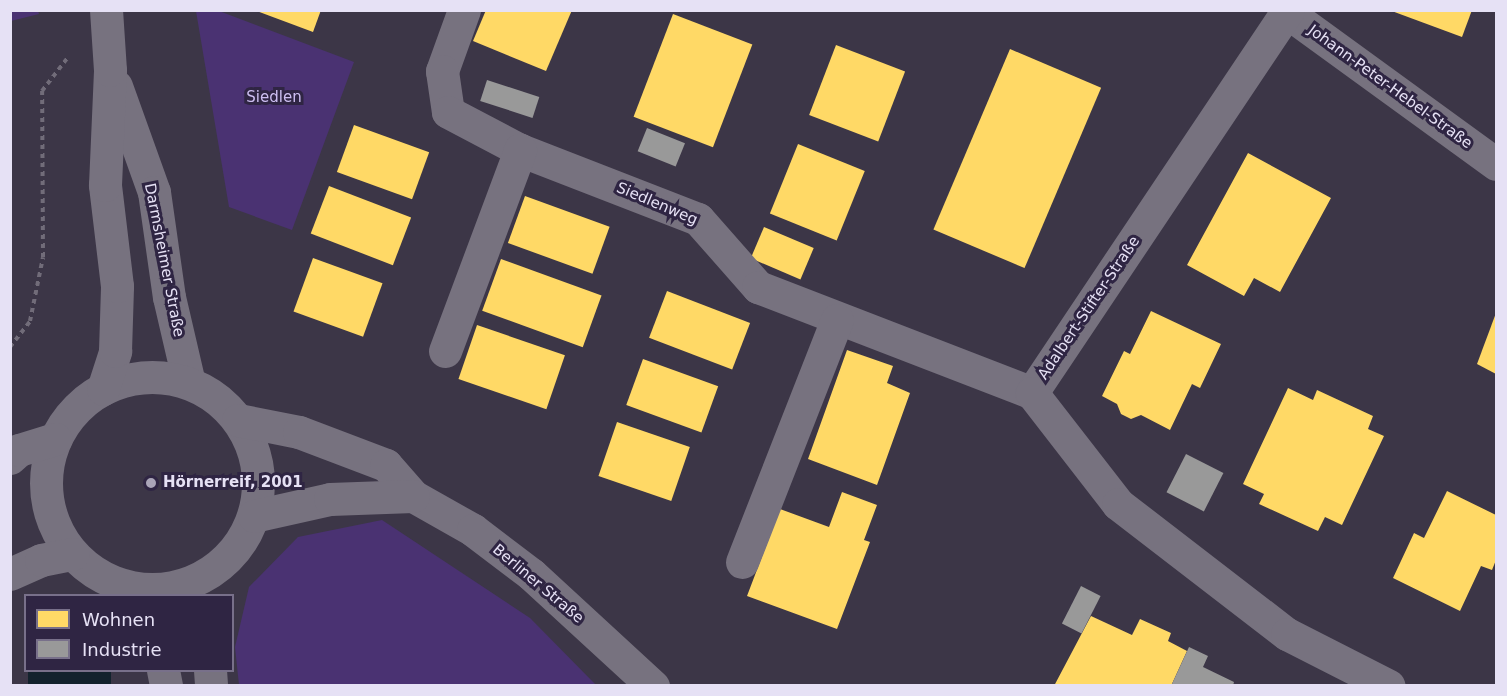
<!DOCTYPE html>
<html>
<head>
<meta charset="utf-8">
<style>
  body { margin:0 }
  #map { position:relative; width:1507px; height:696px; overflow:hidden; background:#3c3647; font-family:"DejaVu Sans",sans-serif }
  div>[style] { position:absolute }
  .green>* { inset:0; background:#4a3272 }
  .water>* { inset:0; background:#13222d; transform-origin:0 0 }
  .homes>* { inset:0; background:#ffd966; transform-origin:0 0 }
  .industry>* { inset:0; background:#999; transform-origin:0 0 }
  .path>* { height:4px; margin-top:-2px; transform-origin:0; background:repeating-linear-gradient(90deg,#716c79 0 4.5px,transparent 0 9px) }
  .street>* { height:33px; margin:-16.5px; padding:0 16.5px; transform-origin:16.5px; border-radius:16.5px; background:#77727f }
  .secondary>* { height:33px; margin:-16.5px; padding:0 16.5px; transform-origin:16.5px; border-radius:16.5px; background:#77727f }
  .secondary>.ring { margin:-16.5px; padding:0; box-sizing:content-box; background:none; border:33px solid #77727f; border-radius:50% }
  .dots>* { width:16px; height:16px; translate:-50% -50%; box-sizing:border-box; border:3px solid #2f2543; border-radius:50% }
  span { translate:-50% -50%; white-space:nowrap; text-align:center; line-height:1.15; -webkit-text-stroke:6px #2f2543; paint-order:stroke }
  .street-label { font-size:15px; color:#e6e1f5 }
  .park-label { font-size:15px; color:#cdbef1 }
  .poi-label { font-size:15px; color:#e6e1f5; font-weight:700 }
  .left { translate:0 -50%; text-align:left }
  .frame { position:absolute; inset:0; border:12px solid #e6e1f5; pointer-events:none }
  .legend { position:absolute; left:24px; top:594px; width:210px; height:78px; box-sizing:border-box; background:#2f2543; border:2px solid #78708a; margin:0; padding:8px 10px; list-style:none; font-size:18px; color:#e6e1f5 }
  .legend li { display:flex; align-items:center; gap:12px; height:30px }
  .legend b { width:30px; border:2px solid #78708a }
</style>
</head>
<body>
<div id="map">
  <div class="green">
    <i style="clip-path:polygon(10px 11px,38px 11px,39px 14px,11px 21px)"></i>
    <i style="clip-path:polygon(196px 11px,219px 11px,354px 62px,292px 230px,229px 207px)"></i>
    <i style="clip-path:polygon(382px 520px,530px 618px,596px 685px,239px 685px,235px 647px,249px 587px,298px 537px)"></i>
  </div>
  <div class="water">
    <i style="left:28px;top:671px;width:83px;height:15px"></i>
  </div>
  <div class="homes">
    <i style="clip-path:polygon(254px 10px,321px 10px,313px 32px)"></i>
    <i style="clip-path:polygon(486px 10px,572px 10px,546px 71px,473px 41px)"></i>
    <i style="clip-path:polygon(1389px 10px,1472px 10px,1462px 37px)"></i>
    <i style="left:673px;top:14px;width:85px;height:110px;rotate:21deg"></i>
    <i style="left:836px;top:45px;width:74px;height:75px;rotate:21deg"></i>
    <i style="left:1010px;top:49px;width:99px;height:196px;rotate:23deg"></i>
    <i style="left:354px;top:125px;width:80px;height:50px;rotate:20deg"></i>
    <i style="left:798px;top:144px;width:72px;height:75px;rotate:22deg"></i>
    <i style="clip-path:polygon(1248px 153px,1331px 198px,1280px 292px,1254px 278px,1244px 296px,1187px 265px)"></i>
    <i style="left:329px;top:186px;width:88px;height:51px;rotate:21deg"></i>
    <i style="left:525px;top:196px;width:90px;height:50px;rotate:20deg"></i>
    <i style="left:764px;top:227px;width:54px;height:34px;rotate:23deg"></i>
    <i style="left:313px;top:258px;width:74px;height:57px;rotate:20deg"></i>
    <i style="left:501px;top:259px;width:107px;height:55px;rotate:20deg"></i>
    <i style="left:667px;top:291px;width:89px;height:50px;rotate:21deg"></i>
    <i style="clip-path:polygon(1151px 311px,1221px 344px,1200px 388px,1192px 384px,1170px 430px,1141px 415px,1131px 419px,1121px 414px,1117px 404px,1102px 396px,1124px 351px,1130px 354px)"></i>
    <i style="clip-path:polygon(1496px 313px,1496px 374px,1477px 364px)"></i>
    <i style="left:477px;top:325px;width:93px;height:57px;rotate:19deg"></i>
    <i style="clip-path:polygon(847px 350px,893px 366px,887px 383px,910px 393px,877px 485px,808px 459px)"></i>
    <i style="left:643px;top:359px;width:80px;height:49px;rotate:20deg"></i>
    <i style="clip-path:polygon(1288px 388px,1313px 400px,1317px 390px,1373px 416px,1368px 429px,1384px 436px,1342px 525px,1325px 517px,1318px 531px,1259px 504px,1264px 494px,1243px 484px)"></i>
    <i style="left:617px;top:422px;width:77px;height:57px;rotate:19deg"></i>
    <i style="clip-path:polygon(1447px 491px,1496px 515px,1496px 560px,1492px 570px,1481px 566px,1460px 611px,1393px 578px,1414px 533px,1424px 538px)"></i>
    <i style="clip-path:polygon(842px 492px,877px 505px,864px 540px,870px 542px,837px 629px,747px 596px,780px 509px,829px 527px)"></i>
    <i style="clip-path:polygon(1091px 616px,1132px 635px,1140px 619px,1171px 633px,1168px 641px,1187px 651px,1171px 686px,1054px 686px)"></i>
  </div>
  <div class="industry">
    <i style="left:487px;top:80px;width:55px;height:22px;rotate:18deg"></i>
    <i style="left:647px;top:128px;width:41px;height:25px;rotate:22deg"></i>
    <i style="left:1186px;top:454px;width:42px;height:43px;rotate:27deg"></i>
    <i style="left:1081px;top:586px;width:22px;height:42px;rotate:27deg"></i>
    <i style="clip-path:polygon(1189px 647px,1208px 656px,1203px 667px,1234px 682px,1233px 686px,1172px 684px)"></i>
  </div>
  <div class="path">
    <i style="left:10px;top:347px;width:33px;rotate:-52deg"></i>
    <i style="left:30px;top:321px;width:65px;rotate:-78.5deg"></i>
    <i style="left:43px;top:257px;width:166px;rotate:-90.3deg"></i>
    <i style="left:42px;top:91px;width:44px;rotate:-52.4deg"></i>
  </div>
  <div class="street">
    <i style="left:464px;top:10px;width:65px;rotate:109.8deg"></i>
    <i style="left:442px;top:71px;width:41px;rotate:81.7deg"></i>
    <i style="left:448px;top:112px;width:81px;rotate:27.8deg"></i>
    <i style="left:520px;top:150px;width:191px;rotate:21.2deg"></i>
    <i style="left:698px;top:219px;width:91px;rotate:48.6deg"></i>
    <i style="left:758px;top:287px;width:294px;rotate:21.1deg"></i>
    <i style="left:1284px;top:10px;width:262px;rotate:36deg"></i>
    <i style="left:1288px;top:10px;width:461px;rotate:123.8deg"></i>
    <i style="left:1032px;top:393px;width:140px;rotate:52.2deg"></i>
    <i style="left:1118px;top:504px;width:213px;rotate:37.6deg"></i>
    <i style="left:1287px;top:634px;width:114px;rotate:27deg"></i>
    <i style="left:445px;top:351px;width:215px;rotate:-69.5deg"></i>
    <i style="left:742px;top:562px;width:260px;rotate:-68.6deg"></i>
  </div>
  <div class="secondary">
    <i style="left:116px;top:86px;width:113px;rotate:70.3deg"></i>
    <i style="left:154px;top:192px;width:106px;rotate:81.9deg"></i>
    <i style="left:169px;top:297px;width:88px;rotate:76.9deg"></i>
    <i class="ring" style="left:46px;top:377px;width:179px;height:179px"></i>
    <i style="left:103px;top:389px;width:40px;rotate:-72deg"></i>
    <i style="left:115px;top:351px;width:65px;rotate:-88.2deg"></i>
    <i style="left:117px;top:286px;width:102px;rotate:-96.8deg"></i>
    <i style="left:105px;top:185px;width:115px;rotate:-87.5deg"></i>
    <i style="left:110px;top:70px;width:60px;rotate:-93.8deg"></i>
    <i style="left:238px;top:420px;width:62px;rotate:11.1deg"></i>
    <i style="left:299px;top:432px;width:93px;rotate:20.8deg"></i>
    <i style="left:386px;top:465px;width:41px;rotate:48.9deg"></i>
    <i style="left:413px;top:496px;width:69px;rotate:29.5deg"></i>
    <i style="left:473px;top:530px;width:73px;rotate:37.2deg"></i>
    <i style="left:531px;top:574px;width:166px;rotate:42.6deg"></i>
    <i style="left:10px;top:458px;width:12px;rotate:-42deg"></i>
    <i style="left:19px;top:450px;width:38px;rotate:-17deg"></i>
    <i style="left:254px;top:516px;width:78px;rotate:-12.6deg"></i>
    <i style="left:330px;top:499px;width:83px;rotate:-2.1deg"></i>
    <i style="left:10px;top:574px;width:34px;rotate:-24deg"></i>
    <i style="left:41px;top:560px;width:32px;rotate:-11deg"></i>
    <i style="left:163px;top:670px;width:16px;rotate:79deg"></i>
    <i style="left:210px;top:670px;width:16px;rotate:86deg"></i>
  </div>
  <div class="dots">
    <i style="left:151px;top:483px;background:#aaa5b8"></i>
  </div>
  <div class="street-label">
    <span style="left:1390px;top:87px;rotate:36deg">Johann-Peter-Hebel-Straße</span>
    <span style="left:657px;top:204px;rotate:23deg">Siedlenweg</span>
    <span style="left:164px;top:260px;rotate:79deg">Darmsheimer Straße</span>
    <span style="left:1089px;top:308px;rotate:-56deg">Adalbert-Stifter-Straße</span>
    <span style="left:538px;top:584px;rotate:40deg">Berliner Straße</span>
  </div>
  <div class="park-label">
    <span style="left:274px;top:98px">Siedlen</span>
  </div>
  <div class="poi-label">
    <span class="left" style="left:163px;top:483px">Hörnerreif, 2001</span>
  </div>
  <div class="frame"></div>
  <ul class="legend">
  <li><b style="height:16px;background:#ffd966"></b>Wohnen</li>
  <li><b style="height:16px;background:#999"></b>Industrie</li>
  </ul>
</div>
</body>
</html>
